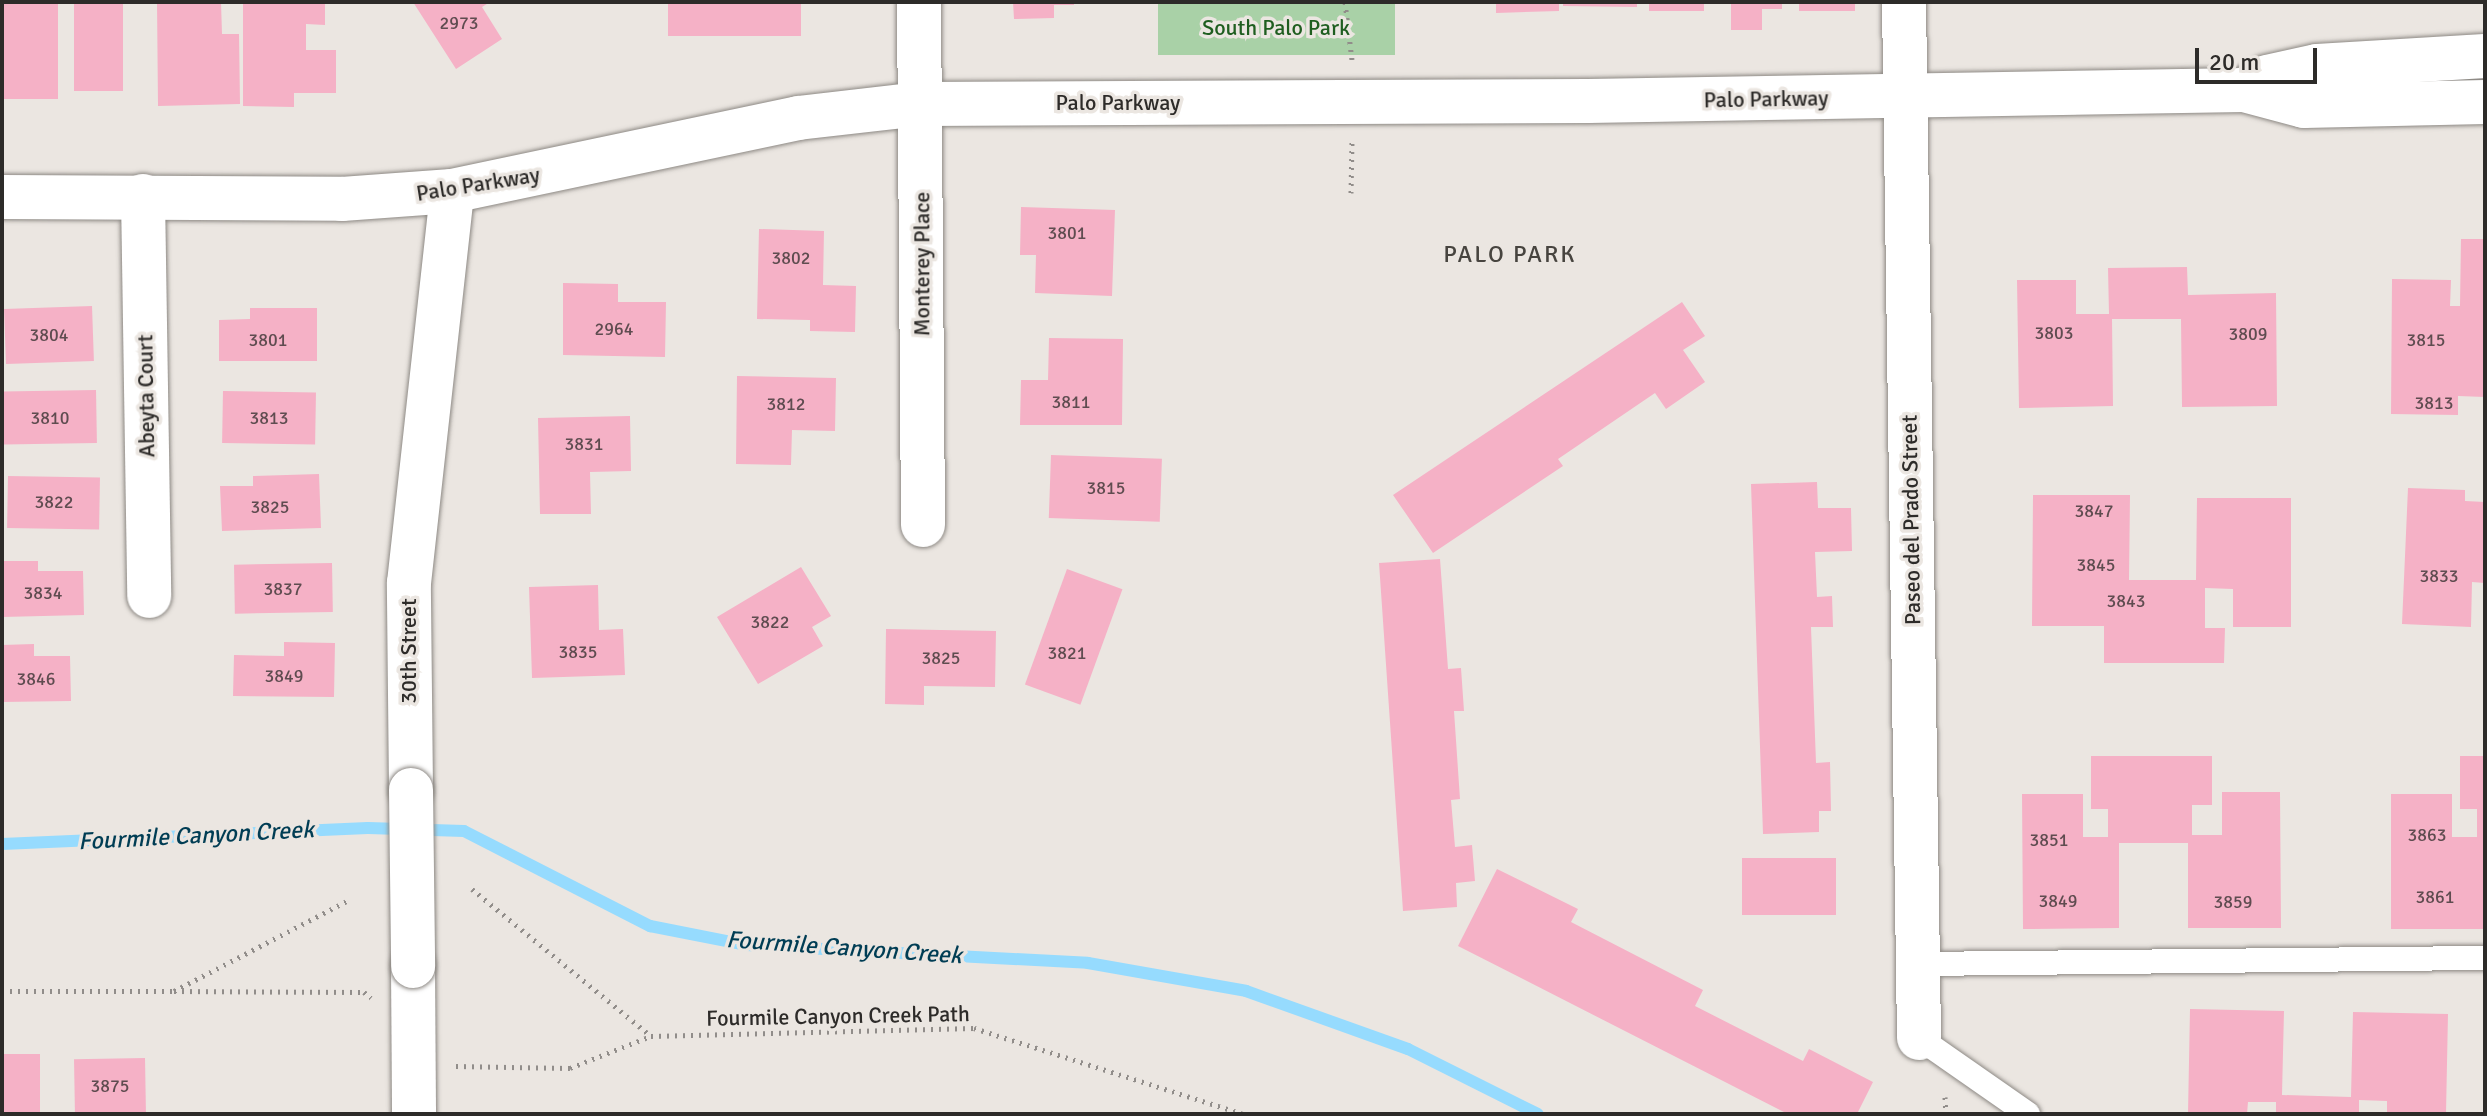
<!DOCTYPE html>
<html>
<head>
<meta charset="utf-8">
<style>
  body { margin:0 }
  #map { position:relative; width:2487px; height:1116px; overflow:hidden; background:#ebe6e1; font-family:Signika,sans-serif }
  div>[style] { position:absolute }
  .green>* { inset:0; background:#a9d1a7; transform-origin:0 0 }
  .stream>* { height:12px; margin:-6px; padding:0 6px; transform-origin:6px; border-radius:6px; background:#96dbfe }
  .building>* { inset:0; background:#f5b1c6; transform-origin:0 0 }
  .path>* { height:5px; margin-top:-2.5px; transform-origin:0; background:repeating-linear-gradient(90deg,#918d8a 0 2px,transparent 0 8px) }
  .roads { filter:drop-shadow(0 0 2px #8d8984) drop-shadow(0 0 2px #8d8984) }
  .lane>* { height:24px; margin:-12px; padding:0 12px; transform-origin:12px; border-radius:12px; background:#fff }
  .street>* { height:44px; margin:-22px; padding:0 22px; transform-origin:22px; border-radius:22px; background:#fff }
  .secondary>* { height:44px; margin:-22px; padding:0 22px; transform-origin:22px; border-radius:22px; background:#fff }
  .bridges { filter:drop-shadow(0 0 2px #8d8984) drop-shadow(0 0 2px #8d8984) }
  .secondary-bridge>* { height:44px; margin:-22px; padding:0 22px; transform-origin:22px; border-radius:22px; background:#fff }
  span { translate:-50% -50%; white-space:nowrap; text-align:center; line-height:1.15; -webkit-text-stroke:7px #ebe6e1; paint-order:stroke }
  .number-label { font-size:18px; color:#5f4c50 }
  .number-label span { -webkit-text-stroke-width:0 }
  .park-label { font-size:22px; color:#1f5e20 }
  .street-label { font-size:22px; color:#2d2b29 }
  .neighbourhood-label { font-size:24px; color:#47443f; letter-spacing:2px }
  .water-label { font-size:24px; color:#003d54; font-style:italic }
  .frame { position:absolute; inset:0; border:4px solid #2d2b29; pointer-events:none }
  .scale { position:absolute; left:2195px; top:48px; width:122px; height:36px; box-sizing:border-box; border:4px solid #2d2b29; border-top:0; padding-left:10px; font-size:24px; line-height:28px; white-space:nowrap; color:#2d2b29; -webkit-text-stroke:6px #ebe6e1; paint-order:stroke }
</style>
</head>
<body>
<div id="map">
  <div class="green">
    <i style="left:1158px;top:2px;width:237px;height:53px"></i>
  </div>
  <div class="stream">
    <i style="left:2px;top:844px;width:366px;rotate:-2.5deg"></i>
    <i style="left:368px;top:828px;width:96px;rotate:1.8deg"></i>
    <i style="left:464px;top:831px;width:209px;rotate:27.1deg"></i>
    <i style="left:650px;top:926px;width:99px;rotate:11.1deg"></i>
    <i style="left:747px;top:945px;width:341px;rotate:3deg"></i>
    <i style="left:1088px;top:963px;width:160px;rotate:10deg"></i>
    <i style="left:1246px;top:991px;width:172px;rotate:19.7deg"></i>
    <i style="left:1408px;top:1049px;width:145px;rotate:26.6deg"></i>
  </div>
  <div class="building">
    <i style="left:2px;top:2px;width:56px;height:97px"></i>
    <i style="left:74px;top:2px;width:49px;height:89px"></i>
    <i style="clip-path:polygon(157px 2px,221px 2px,222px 34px,239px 34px,240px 104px,158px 106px)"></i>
    <i style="clip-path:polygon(243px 2px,325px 2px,325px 25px,306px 24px,306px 50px,336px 50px,336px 93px,294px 93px,294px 107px,243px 106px)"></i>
    <i style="clip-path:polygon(413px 2px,490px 2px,482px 7px,502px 39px,456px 69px)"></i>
    <i style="left:668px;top:2px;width:133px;height:34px"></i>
    <i style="clip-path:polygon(1013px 2px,1074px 2px,1074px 5px,1054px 5px,1054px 18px,1014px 19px)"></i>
    <i style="clip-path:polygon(1496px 2px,1559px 2px,1559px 11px,1496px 13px)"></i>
    <i style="clip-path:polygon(1563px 2px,1637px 2px,1637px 7px,1563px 6px)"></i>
    <i style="left:1649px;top:2px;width:55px;height:9px"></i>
    <i style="clip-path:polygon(1731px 2px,1782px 2px,1782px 9px,1762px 9px,1762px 30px,1731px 30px)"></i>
    <i style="left:1799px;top:2px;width:56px;height:9px"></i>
    <i style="clip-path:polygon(1021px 207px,1115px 210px,1112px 296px,1035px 293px,1036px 255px,1020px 255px)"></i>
    <i style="clip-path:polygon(759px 229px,824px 231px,823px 285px,856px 286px,855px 332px,810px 331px,810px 320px,757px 319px)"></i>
    <i style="clip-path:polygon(2461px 239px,2485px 239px,2485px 397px,2458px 396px,2458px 415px,2391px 414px,2392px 279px,2451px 280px,2450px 306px,2460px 306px)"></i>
    <i style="clip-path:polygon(2187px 267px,2188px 295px,2276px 293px,2277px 406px,2182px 407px,2181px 319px,2112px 319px,2113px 406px,2019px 408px,2017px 280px,2076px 280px,2076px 314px,2109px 314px,2108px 268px)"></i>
    <i style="clip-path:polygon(563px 283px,618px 284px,618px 302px,666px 302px,665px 357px,563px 355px)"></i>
    <i style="clip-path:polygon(1682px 302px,1705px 336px,1683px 350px,1705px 382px,1666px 409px,1655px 393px,1558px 459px,1563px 466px,1433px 553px,1393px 495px)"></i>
    <i style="left:92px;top:306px;width:55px;height:88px;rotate:88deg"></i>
    <i style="clip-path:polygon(250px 308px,317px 308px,317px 361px,219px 361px,219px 320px,250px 319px)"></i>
    <i style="clip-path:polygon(1049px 338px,1123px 339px,1122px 425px,1020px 425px,1021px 380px,1048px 380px)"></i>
    <i style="clip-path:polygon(737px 376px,836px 378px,835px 431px,792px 430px,791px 465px,736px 464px)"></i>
    <i style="left:96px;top:390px;width:53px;height:93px;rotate:89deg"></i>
    <i style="left:223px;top:391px;width:93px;height:52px;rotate:1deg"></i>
    <i style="clip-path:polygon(630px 416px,631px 471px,590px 472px,591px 514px,540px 514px,538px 418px)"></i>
    <i style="left:1051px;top:455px;width:111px;height:63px;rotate:2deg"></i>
    <i style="clip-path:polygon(319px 474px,321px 528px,222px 531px,220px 486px,253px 486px,253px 476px)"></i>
    <i style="left:8px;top:476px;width:92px;height:52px;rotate:1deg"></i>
    <i style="clip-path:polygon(1817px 482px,1818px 508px,1851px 508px,1852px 551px,1815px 552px,1817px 597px,1832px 596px,1833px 627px,1811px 627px,1816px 763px,1830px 762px,1831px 811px,1819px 811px,1819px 832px,1763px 834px,1751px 484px)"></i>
    <i style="clip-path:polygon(2408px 488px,2465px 490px,2465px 501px,2485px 502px,2485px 583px,2472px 582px,2471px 627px,2402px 624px)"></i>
    <i style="clip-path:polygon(2033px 495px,2130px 495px,2129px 580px,2196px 580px,2197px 498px,2291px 498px,2291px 627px,2233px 627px,2233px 589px,2205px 588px,2205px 628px,2225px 628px,2224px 663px,2104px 663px,2104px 626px,2032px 626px)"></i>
    <i style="clip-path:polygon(1440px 559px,1448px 669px,1461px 668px,1464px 711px,1454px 711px,1460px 799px,1451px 800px,1455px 847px,1472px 845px,1475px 881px,1456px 883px,1457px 907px,1403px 911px,1379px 563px)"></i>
    <i style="clip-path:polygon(2px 561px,38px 561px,38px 571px,83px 571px,84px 615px,2px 617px)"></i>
    <i style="left:332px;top:563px;width:49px;height:98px;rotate:89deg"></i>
    <i style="clip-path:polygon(801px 567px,831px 616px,812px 627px,823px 646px,758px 684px,717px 617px)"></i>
    <i style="left:1067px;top:569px;width:59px;height:123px;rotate:20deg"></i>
    <i style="clip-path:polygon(598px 585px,599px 630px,623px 629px,625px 675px,532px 678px,529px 587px)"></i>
    <i style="clip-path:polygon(886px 629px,996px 631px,995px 687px,924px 686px,924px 705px,885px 704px)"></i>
    <i style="clip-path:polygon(284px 642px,335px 643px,334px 697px,233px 696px,234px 655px,284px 656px)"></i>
    <i style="clip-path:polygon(34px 644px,34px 656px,70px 656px,71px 701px,2px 702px,2px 645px)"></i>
    <i style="clip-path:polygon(2091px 756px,2212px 756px,2212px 805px,2192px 805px,2192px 835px,2222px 835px,2222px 792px,2280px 792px,2281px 928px,2188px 928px,2188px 843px,2119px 843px,2119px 928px,2023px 929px,2022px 794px,2083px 794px,2083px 837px,2108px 837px,2108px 809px,2091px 809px)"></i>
    <i style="clip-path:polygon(2460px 756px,2485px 756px,2485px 929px,2391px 929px,2391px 794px,2452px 794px,2452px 837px,2477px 837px,2477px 809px,2460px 809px)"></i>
    <i style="left:1742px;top:858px;width:94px;height:57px"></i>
    <i style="clip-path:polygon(1497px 869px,1578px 909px,1571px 922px,1703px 990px,1695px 1006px,1803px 1061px,1809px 1049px,1873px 1082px,1857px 1114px,1788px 1114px,1458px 946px)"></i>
    <i style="clip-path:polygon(2190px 1009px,2284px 1011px,2282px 1095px,2351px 1097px,2353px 1012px,2448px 1014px,2446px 1114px,2387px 1114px,2387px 1101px,2359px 1100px,2359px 1114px,2276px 1114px,2276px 1102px,2248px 1102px,2247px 1114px,2188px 1114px)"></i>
    <i style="left:2px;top:1054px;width:38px;height:60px"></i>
    <i style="left:145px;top:1058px;width:56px;height:71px;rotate:89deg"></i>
  </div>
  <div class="path">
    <i style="left:1345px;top:2px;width:58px;rotate:83.1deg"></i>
    <i style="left:1351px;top:193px;width:51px;rotate:-88.9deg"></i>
    <i style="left:472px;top:889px;width:232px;rotate:39.4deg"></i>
    <i style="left:651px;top:1036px;width:323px;rotate:-1.4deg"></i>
    <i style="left:974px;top:1028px;width:283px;rotate:17.7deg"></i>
    <i style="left:2px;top:991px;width:172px"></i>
    <i style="left:174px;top:991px;width:199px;rotate:-27.5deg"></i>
    <i style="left:174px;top:991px;width:190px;rotate:0.3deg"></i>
    <i style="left:364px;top:992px;width:9px;rotate:41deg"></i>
    <i style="left:456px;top:1066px;width:114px;rotate:1deg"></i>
    <i style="left:570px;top:1068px;width:87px;rotate:-21.6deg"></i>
    <i style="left:1945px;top:1097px;width:17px;rotate:87deg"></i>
  </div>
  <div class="roads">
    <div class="lane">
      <i style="left:1917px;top:964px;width:568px;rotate:-0.61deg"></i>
      <i style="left:1919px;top:1038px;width:133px;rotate:34.9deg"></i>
    </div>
    <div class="street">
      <i style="left:919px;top:2px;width:523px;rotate:89.56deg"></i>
      <i style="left:1904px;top:2px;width:1036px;rotate:89.17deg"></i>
      <i style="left:143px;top:196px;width:400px;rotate:89.1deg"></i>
      <i style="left:2px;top:197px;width:340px;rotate:0.3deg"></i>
      <i style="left:342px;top:199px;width:110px;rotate:-4.2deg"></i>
    </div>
    <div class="secondary">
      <i style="left:2244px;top:90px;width:26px;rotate:-29deg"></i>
      <i style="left:2267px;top:77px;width:51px;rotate:-12.4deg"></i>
      <i style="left:2317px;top:66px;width:168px;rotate:-3.4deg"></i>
      <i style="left:411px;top:790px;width:207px;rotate:-90.6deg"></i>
      <i style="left:409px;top:583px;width:394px;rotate:-83.7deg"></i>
      <i style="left:452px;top:191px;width:354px;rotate:-11.9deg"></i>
      <i style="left:798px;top:118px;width:124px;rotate:-6.5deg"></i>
      <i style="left:921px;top:104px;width:667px;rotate:-0.26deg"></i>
      <i style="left:1588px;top:101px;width:656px;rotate:-0.96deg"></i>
      <i style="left:2244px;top:90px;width:62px;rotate:14.9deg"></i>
      <i style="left:2304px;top:106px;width:181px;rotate:-1.3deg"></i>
      <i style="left:413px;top:966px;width:148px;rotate:89.6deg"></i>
    </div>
  </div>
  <div class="bridges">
    <div class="secondary-bridge">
      <i style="left:411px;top:790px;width:176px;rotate:89.3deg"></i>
    </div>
  </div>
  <div class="number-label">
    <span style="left:459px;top:23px">2973</span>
    <span style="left:1067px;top:233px">3801</span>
    <span style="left:791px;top:258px">3802</span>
    <span style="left:614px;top:329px">2964</span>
    <span style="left:2054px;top:333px">3803</span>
    <span style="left:2248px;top:334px">3809</span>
    <span style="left:49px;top:335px">3804</span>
    <span style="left:268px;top:340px">3801</span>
    <span style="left:2426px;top:340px">3815</span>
    <span style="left:1071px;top:402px">3811</span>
    <span style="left:2434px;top:403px">3813</span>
    <span style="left:786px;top:404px">3812</span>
    <span style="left:50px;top:418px">3810</span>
    <span style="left:269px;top:418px">3813</span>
    <span style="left:584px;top:444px">3831</span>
    <span style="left:1106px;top:488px">3815</span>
    <span style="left:54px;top:502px">3822</span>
    <span style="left:270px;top:507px">3825</span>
    <span style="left:2094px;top:511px">3847</span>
    <span style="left:2096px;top:565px">3845</span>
    <span style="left:2439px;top:576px">3833</span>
    <span style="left:283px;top:589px">3837</span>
    <span style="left:43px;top:593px">3834</span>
    <span style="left:2126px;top:601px">3843</span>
    <span style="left:770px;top:622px">3822</span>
    <span style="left:578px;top:652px">3835</span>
    <span style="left:1067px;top:653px">3821</span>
    <span style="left:941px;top:658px">3825</span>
    <span style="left:284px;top:676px">3849</span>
    <span style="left:36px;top:679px">3846</span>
    <span style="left:2427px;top:835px">3863</span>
    <span style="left:2049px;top:840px">3851</span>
    <span style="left:2435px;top:897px">3861</span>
    <span style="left:2058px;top:901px">3849</span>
    <span style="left:2233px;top:902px">3859</span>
    <span style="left:110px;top:1086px">3875</span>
  </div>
  <div class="park-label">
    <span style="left:1276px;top:28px">South Palo Park</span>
  </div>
  <div class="street-label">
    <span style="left:1766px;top:99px;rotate:-1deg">Palo Parkway</span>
    <span style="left:1118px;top:103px">Palo Parkway</span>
    <span style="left:478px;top:184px;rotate:-9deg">Palo Parkway</span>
    <span style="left:922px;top:264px;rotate:-90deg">Monterey Place</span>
    <span style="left:146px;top:396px;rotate:-91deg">Abeyta Court</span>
    <span style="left:1911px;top:520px;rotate:-91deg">Paseo del Prado Street</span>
    <span style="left:409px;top:651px;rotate:-90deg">30th Street</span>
    <span style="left:838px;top:1016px;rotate:-1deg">Fourmile Canyon Creek Path</span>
  </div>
  <div class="neighbourhood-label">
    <span style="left:1510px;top:255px">PALO PARK</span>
  </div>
  <div class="water-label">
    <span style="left:196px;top:836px;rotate:-3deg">Fourmile Canyon Creek</span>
    <span style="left:844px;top:948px;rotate:4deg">Fourmile Canyon Creek</span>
  </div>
  <div class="frame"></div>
  <div class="scale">20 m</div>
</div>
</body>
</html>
